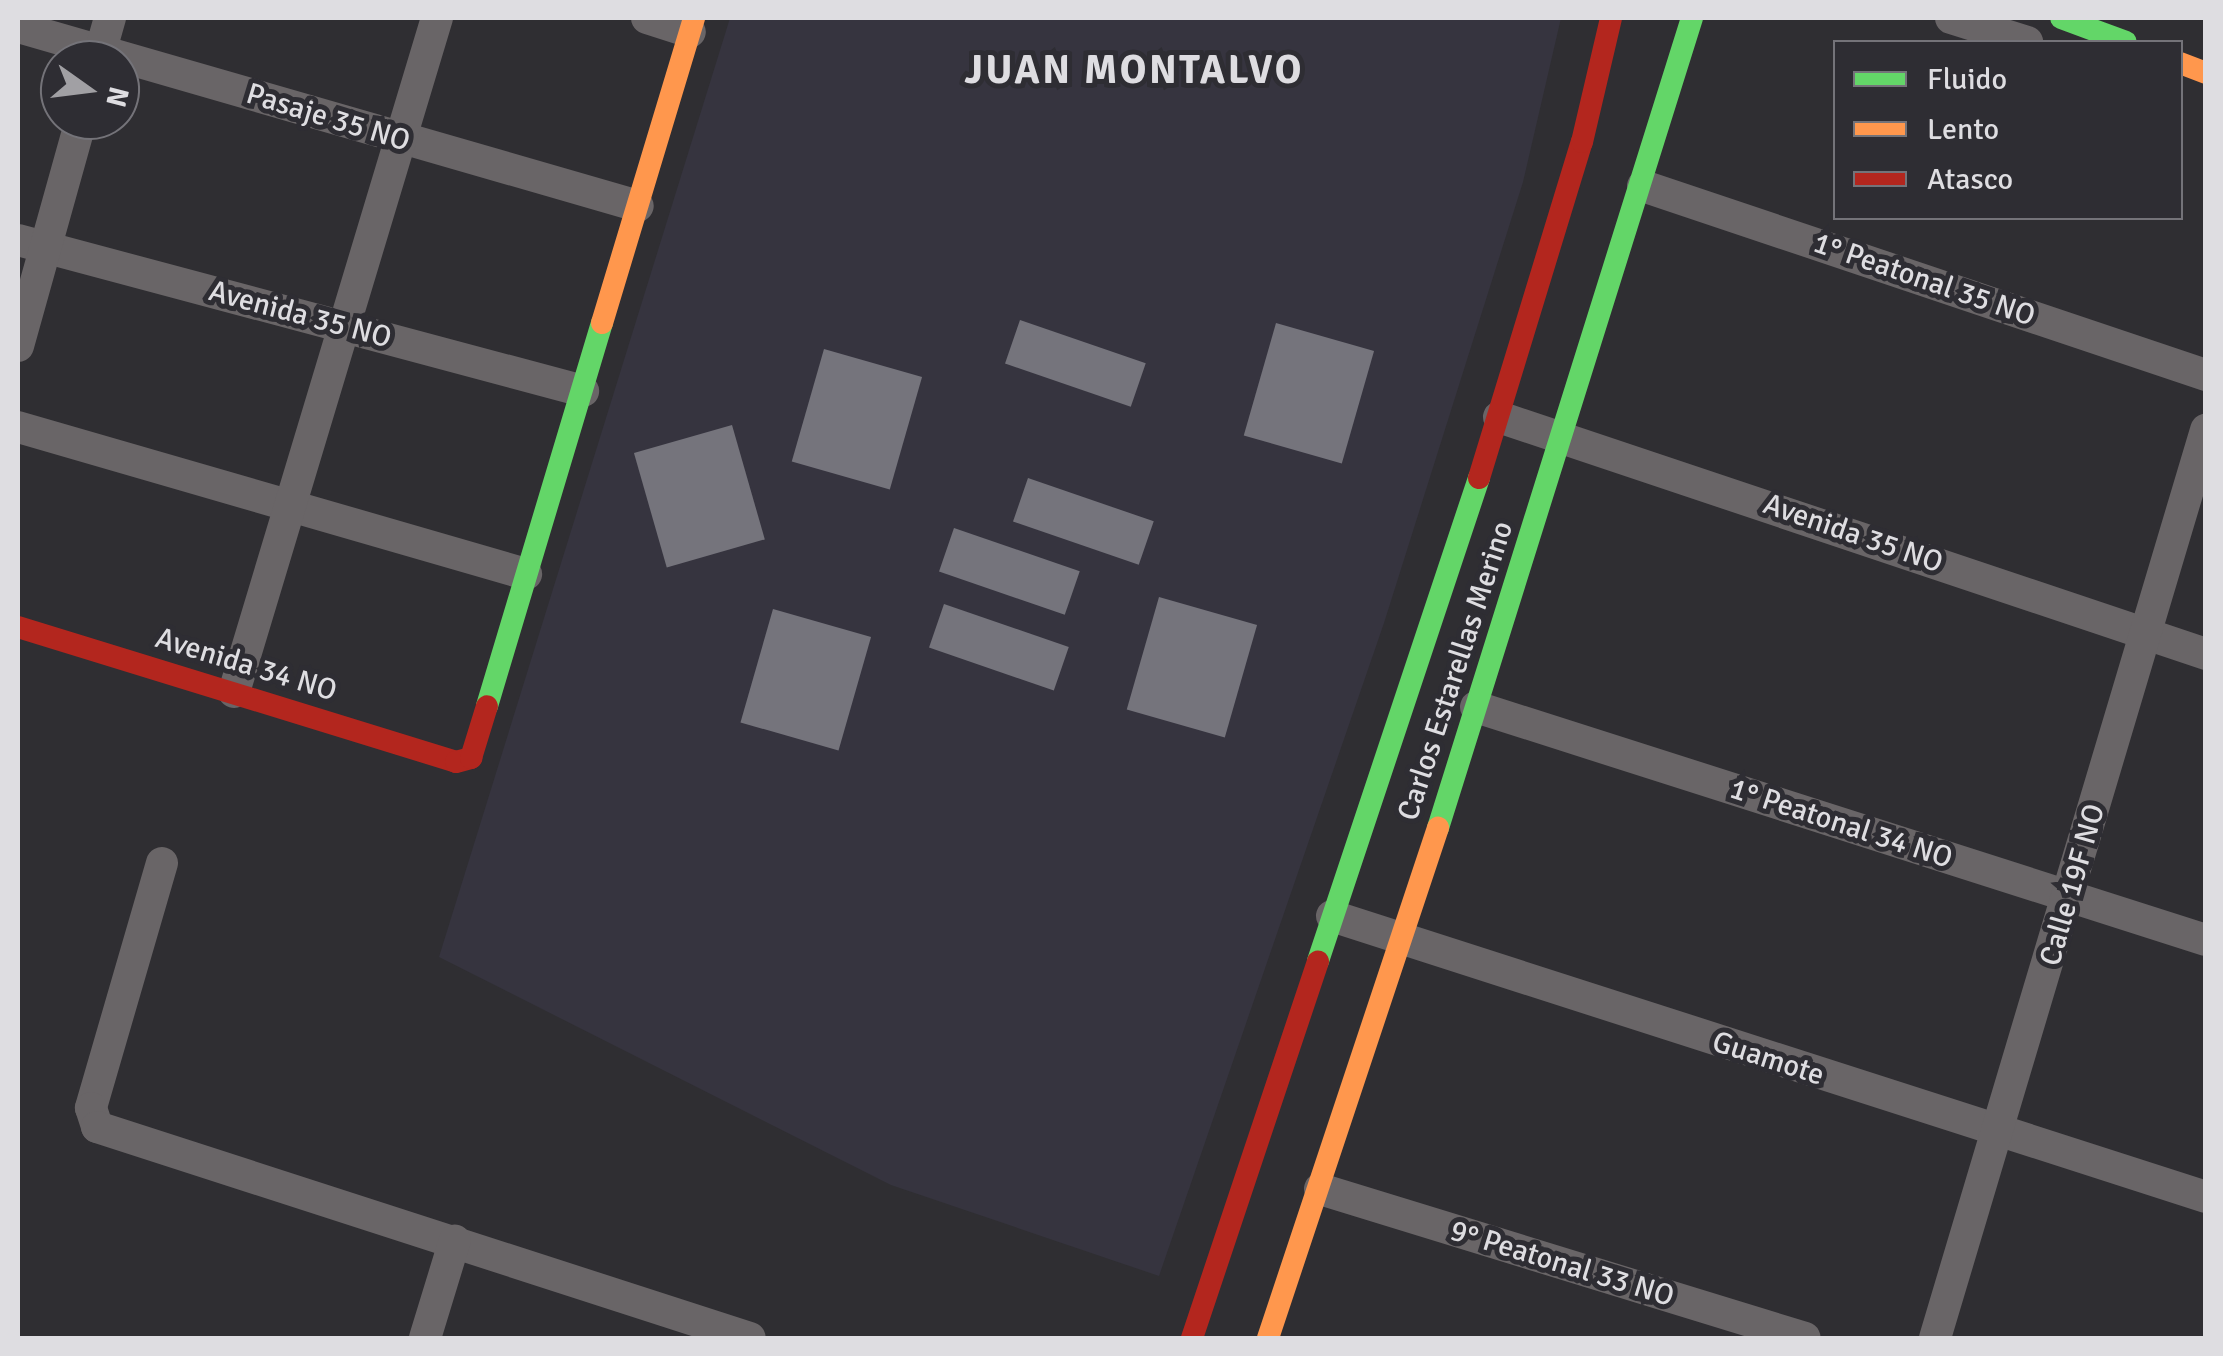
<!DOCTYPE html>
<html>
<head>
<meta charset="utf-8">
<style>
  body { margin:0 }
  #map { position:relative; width:2223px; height:1356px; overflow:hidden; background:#2f2e32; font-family:Signika,sans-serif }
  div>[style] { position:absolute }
  .built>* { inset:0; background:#36343f }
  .building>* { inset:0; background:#75747c; transform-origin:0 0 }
  .street>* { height:32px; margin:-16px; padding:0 16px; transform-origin:16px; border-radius:16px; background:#696567 }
  .fast>* { height:22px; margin:-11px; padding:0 11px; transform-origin:11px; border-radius:11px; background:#63d668 }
  .slow>* { height:22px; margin:-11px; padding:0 11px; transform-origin:11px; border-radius:11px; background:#ff974d }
  .jam>* { height:22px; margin:-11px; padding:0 11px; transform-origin:11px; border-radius:11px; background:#b3261e }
  span { translate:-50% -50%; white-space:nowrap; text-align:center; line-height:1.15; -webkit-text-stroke:10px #2e2d33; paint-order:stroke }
  .street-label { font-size:30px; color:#dedde1 }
  .district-label { font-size:40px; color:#dedde1; font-weight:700; letter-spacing:2.5px }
  .frame { position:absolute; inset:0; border:20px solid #dedde1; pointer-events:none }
  .legend { position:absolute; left:1833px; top:40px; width:350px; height:180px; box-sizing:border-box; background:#2e2d33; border:2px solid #747379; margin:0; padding:12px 18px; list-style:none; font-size:30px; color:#dedde1 }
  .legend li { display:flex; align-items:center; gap:20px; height:50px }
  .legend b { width:50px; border:2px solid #747379 }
  .north { position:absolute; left:40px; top:40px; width:100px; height:100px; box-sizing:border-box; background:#2e2d33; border:2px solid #747379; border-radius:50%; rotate:104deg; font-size:28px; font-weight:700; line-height:40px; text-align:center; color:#dedde1 }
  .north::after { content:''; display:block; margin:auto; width:35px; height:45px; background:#a1a0a4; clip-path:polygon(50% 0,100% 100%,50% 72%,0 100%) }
</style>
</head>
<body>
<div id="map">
  <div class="built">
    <i style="clip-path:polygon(730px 18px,1561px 18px,1523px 182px,1384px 623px,1159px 1276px,891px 1185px,439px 957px)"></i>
  </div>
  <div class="building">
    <i style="left:1020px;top:320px;width:133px;height:46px;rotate:19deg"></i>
    <i style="left:1276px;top:323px;width:102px;height:117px;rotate:16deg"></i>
    <i style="left:824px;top:349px;width:102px;height:117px;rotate:16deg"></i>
    <i style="left:732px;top:425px;width:119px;height:102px;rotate:74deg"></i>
    <i style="left:1028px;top:478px;width:133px;height:46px;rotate:19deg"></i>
    <i style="left:954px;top:528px;width:133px;height:46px;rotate:19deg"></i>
    <i style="left:1159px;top:597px;width:102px;height:117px;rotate:16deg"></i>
    <i style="left:944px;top:604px;width:132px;height:46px;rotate:19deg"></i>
    <i style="left:773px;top:609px;width:102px;height:118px;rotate:16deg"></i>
  </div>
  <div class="street">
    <i style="left:647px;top:18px;width:45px;rotate:18deg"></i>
    <i style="left:1951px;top:18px;width:80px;rotate:17.5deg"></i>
    <i style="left:18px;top:27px;width:645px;rotate:16.1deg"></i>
    <i style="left:98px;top:60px;width:44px;rotate:-74.1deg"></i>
    <i style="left:1643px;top:186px;width:594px;rotate:18.56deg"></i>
    <i style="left:18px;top:240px;width:585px;rotate:14.96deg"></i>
    <i style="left:18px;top:346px;width:235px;rotate:-74.4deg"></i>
    <i style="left:1499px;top:417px;width:746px;rotate:18.53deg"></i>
    <i style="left:18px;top:427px;width:529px;rotate:16.14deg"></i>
    <i style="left:234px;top:692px;width:704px;rotate:-73.24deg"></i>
    <i style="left:1476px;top:707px;width:766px;rotate:17.7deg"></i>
    <i style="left:162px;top:863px;width:255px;rotate:106.2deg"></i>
    <i style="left:91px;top:1108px;width:20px;rotate:72deg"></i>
    <i style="left:97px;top:1127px;width:686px;rotate:17.91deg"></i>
    <i style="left:1332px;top:916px;width:918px;rotate:17.82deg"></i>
    <i style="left:1320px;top:1189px;width:507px;rotate:17.08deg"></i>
    <i style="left:425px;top:1338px;width:102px;rotate:-73deg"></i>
    <i style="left:1935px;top:1338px;width:948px;rotate:-73.38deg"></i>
  </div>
  <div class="fast">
    <i style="left:2061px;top:18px;width:69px;rotate:20.3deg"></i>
    <i style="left:487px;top:706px;width:400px;rotate:-73.3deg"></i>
    <i style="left:1438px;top:828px;width:849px;rotate:-72.59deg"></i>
    <i style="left:1318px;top:961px;width:509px;rotate:-71.57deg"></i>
  </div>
  <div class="slow">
    <i style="left:2180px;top:63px;width:28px;rotate:21deg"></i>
    <i style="left:602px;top:323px;width:319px;rotate:-73.2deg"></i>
    <i style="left:1268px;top:1338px;width:538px;rotate:-71.57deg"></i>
  </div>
  <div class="jam">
    <i style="left:1479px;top:478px;width:351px;rotate:-73deg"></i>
    <i style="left:1582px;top:142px;width:127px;rotate:-76.8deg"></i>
    <i style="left:18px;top:627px;width:458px;rotate:17.1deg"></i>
    <i style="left:456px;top:762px;width:16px;rotate:-15deg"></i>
    <i style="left:471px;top:758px;width:54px;rotate:-72.9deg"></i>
    <i style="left:1192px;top:1338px;width:397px;rotate:-71.5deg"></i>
  </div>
  <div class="street-label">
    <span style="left:328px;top:118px;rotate:17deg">Pasaje 35 NO</span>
    <span style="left:1924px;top:280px;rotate:19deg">1° Peatonal 35 NO</span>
    <span style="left:300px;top:315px;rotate:15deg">Avenida 35 NO</span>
    <span style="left:1853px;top:534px;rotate:19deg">Avenida 35 NO</span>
    <span style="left:246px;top:665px;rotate:17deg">Avenida 34 NO</span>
    <span style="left:1456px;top:671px;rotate:-72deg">Carlos Estarellas Merino</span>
    <span style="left:1841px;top:824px;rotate:18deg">1° Peatonal 34 NO</span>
    <span style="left:2073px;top:885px;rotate:-74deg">Calle 19F NO</span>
    <span style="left:1768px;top:1059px;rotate:18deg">Guamote</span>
    <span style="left:1562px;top:1264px;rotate:17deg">9° Peatonal 33 NO</span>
  </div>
  <div class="district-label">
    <span style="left:1134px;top:70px">JUAN MONTALVO</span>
  </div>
  <div class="frame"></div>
  <ul class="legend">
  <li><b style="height:12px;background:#63d668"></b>Fluido</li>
  <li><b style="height:12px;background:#ff974d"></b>Lento</li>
  <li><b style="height:12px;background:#b3261e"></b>Atasco</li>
  </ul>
  <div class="north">N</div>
</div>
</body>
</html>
